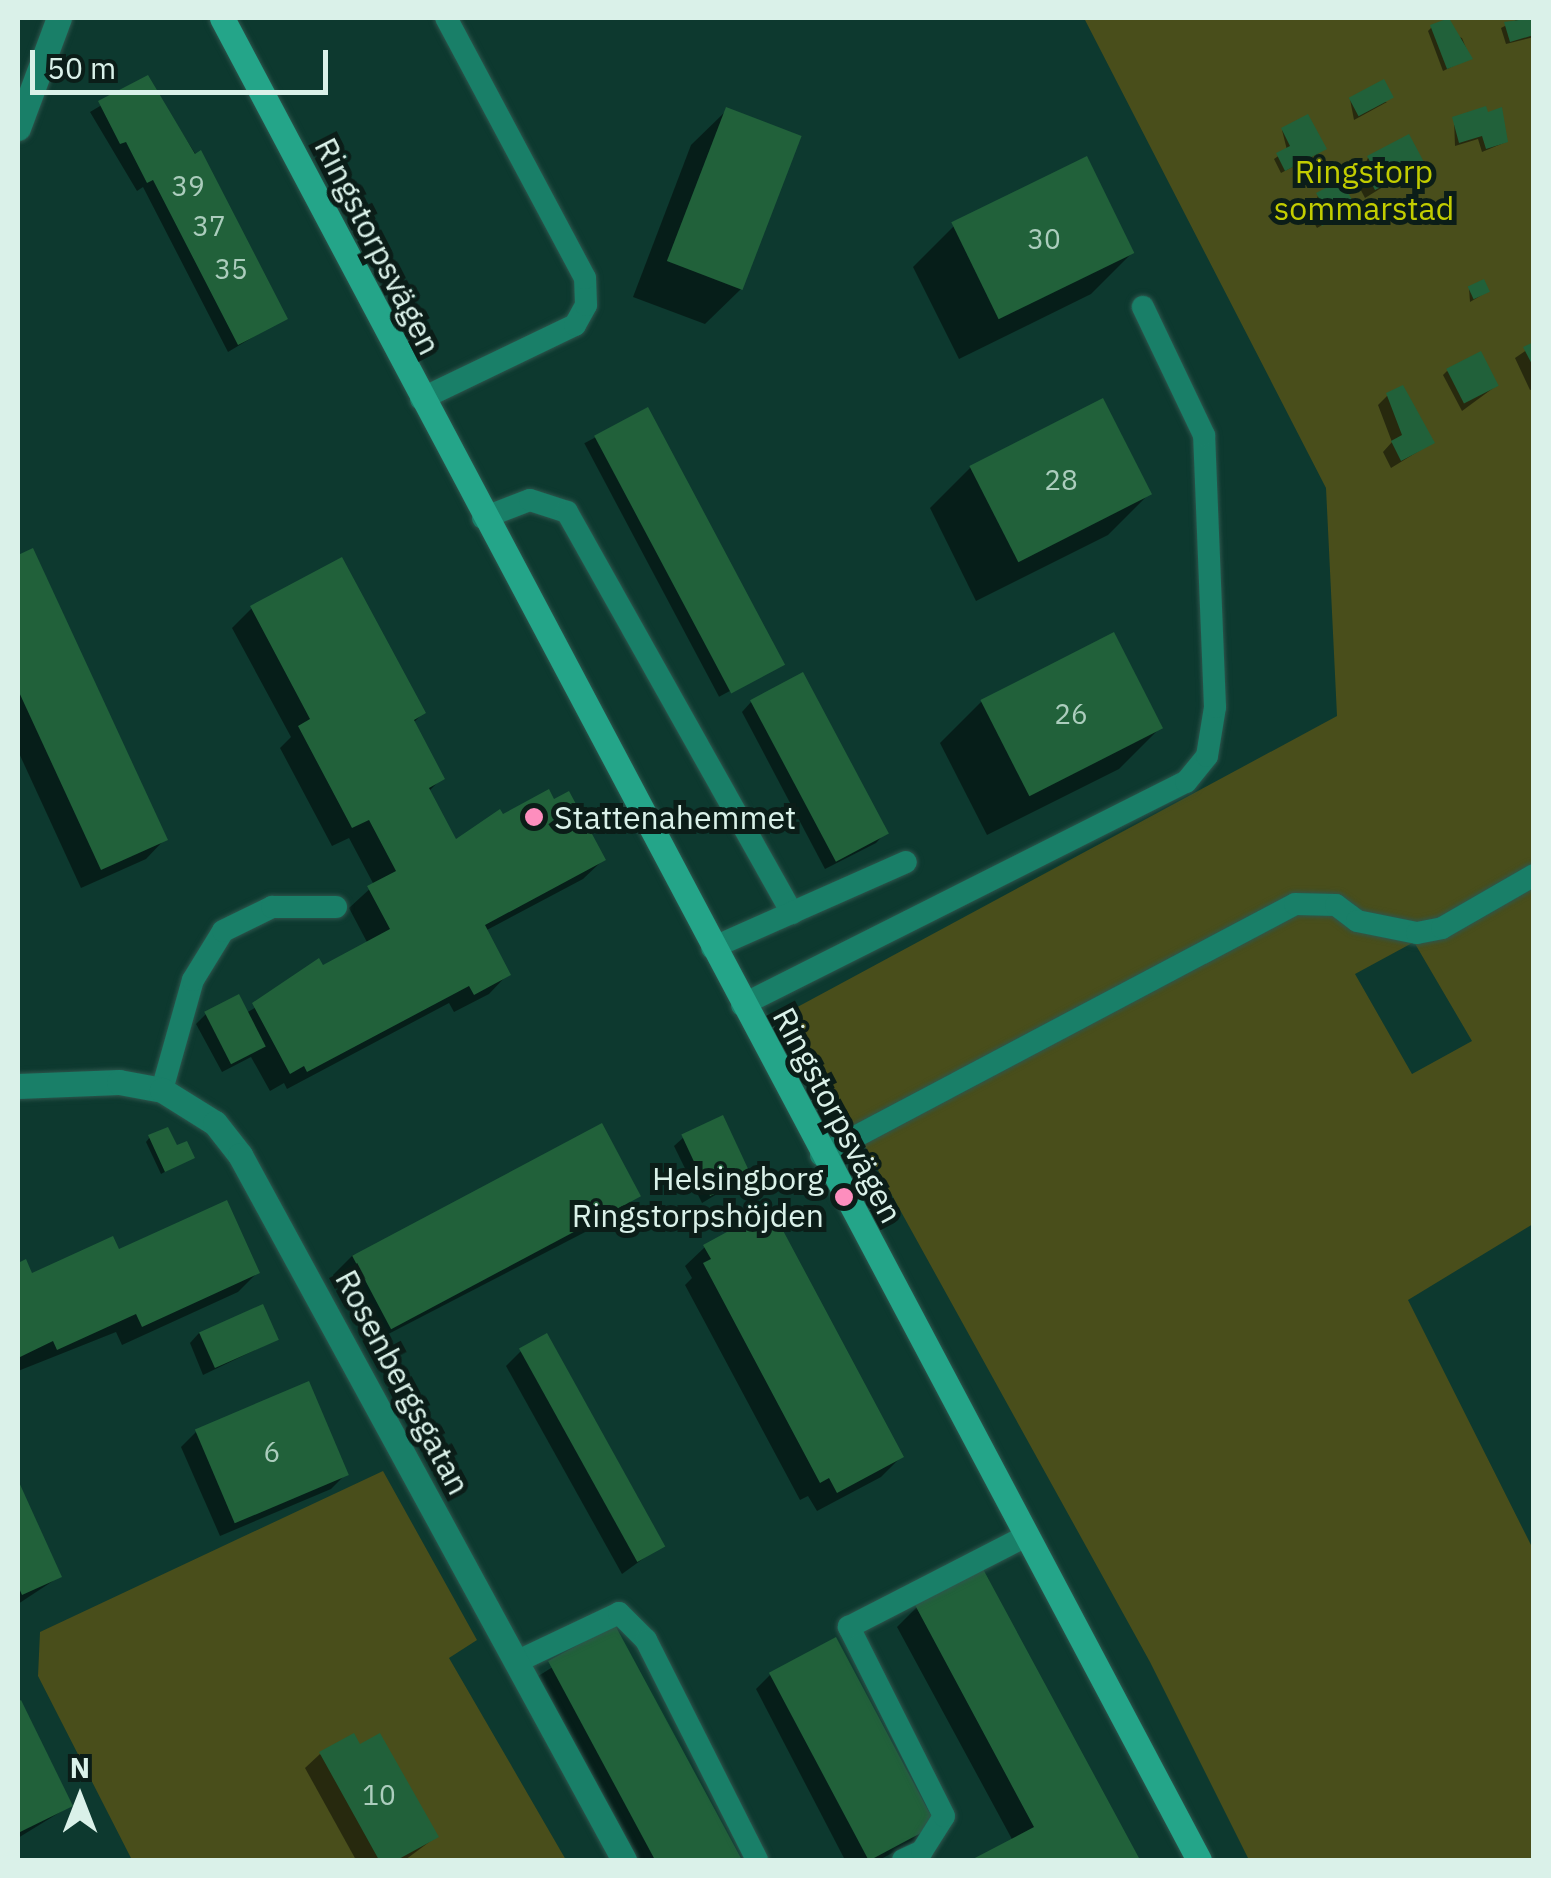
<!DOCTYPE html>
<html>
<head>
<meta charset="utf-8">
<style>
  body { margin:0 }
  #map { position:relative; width:1551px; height:1878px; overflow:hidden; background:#0d392f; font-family:"IBM Plex Sans",sans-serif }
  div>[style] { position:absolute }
  .green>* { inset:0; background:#494e1b }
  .shadow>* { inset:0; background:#0007; transform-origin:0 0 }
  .building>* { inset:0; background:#21613a; transform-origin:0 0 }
  .roads { filter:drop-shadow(0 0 2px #2e564d) drop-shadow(0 0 2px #2e564d) }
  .lane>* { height:22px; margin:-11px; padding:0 11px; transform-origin:11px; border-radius:11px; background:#197f68 }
  .street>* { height:25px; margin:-12.5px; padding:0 12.5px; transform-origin:12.5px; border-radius:12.5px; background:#197f68 }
  .secondary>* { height:25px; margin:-12.5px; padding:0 12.5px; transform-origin:12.5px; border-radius:12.5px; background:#24a589 }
  .dots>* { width:28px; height:28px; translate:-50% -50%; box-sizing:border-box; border:5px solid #0b1d18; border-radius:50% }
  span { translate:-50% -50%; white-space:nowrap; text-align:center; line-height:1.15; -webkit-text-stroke:10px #0b1d18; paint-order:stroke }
  .number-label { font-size:28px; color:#accdbd }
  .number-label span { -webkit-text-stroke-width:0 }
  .park-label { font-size:32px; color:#c2cd00 }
  .street-label { font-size:32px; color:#daf1e9 }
  .poi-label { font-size:32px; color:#daf1e9 }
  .left { translate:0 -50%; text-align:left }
  .right { translate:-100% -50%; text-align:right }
  .frame { position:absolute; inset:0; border:20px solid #daf1e9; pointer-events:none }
  .north { position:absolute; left:30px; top:1748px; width:100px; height:100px; -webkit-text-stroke:8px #0b1d18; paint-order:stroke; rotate:0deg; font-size:28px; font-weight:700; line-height:40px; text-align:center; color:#daf1e9 }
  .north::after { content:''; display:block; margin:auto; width:35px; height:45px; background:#daf1e9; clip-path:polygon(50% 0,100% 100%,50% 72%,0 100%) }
  .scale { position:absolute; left:30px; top:50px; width:298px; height:45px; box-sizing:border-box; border:5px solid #daf1e9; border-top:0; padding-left:12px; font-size:30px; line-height:35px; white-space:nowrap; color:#daf1e9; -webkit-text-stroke:8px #0b1d18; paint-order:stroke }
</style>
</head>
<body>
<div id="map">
  <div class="green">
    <i style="clip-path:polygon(evenodd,1084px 18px,1533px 18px,1533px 1224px,1408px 1300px,1533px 1549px,1533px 1860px,1249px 1860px,1150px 1662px,790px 1011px,1337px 716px,1326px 488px,1084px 18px,1414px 942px,1472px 1041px,1412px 1074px,1355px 974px,1414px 942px)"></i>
    <i style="clip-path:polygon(383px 1471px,477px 1640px,449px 1658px,566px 1860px,132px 1860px,38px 1676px,40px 1632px)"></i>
  </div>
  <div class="shadow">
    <i style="clip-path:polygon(1520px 18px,1534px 18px,1534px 37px,1506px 44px,1501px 28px)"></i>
    <i style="clip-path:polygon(1432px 27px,1462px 38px,1470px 58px,1443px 71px,1428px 31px)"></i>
    <i style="clip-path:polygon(147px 78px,221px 194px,285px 318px,228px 352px,143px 187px,137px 191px,90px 112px)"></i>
    <i style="clip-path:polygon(1350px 99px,1387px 102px,1354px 120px)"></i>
    <i style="clip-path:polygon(727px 110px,741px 289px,705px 324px,633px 297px,691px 145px)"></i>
    <i style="clip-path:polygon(1454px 119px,1506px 142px,1482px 152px,1478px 139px,1455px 146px)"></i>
    <i style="clip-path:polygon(1282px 130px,1319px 153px,1281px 173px,1274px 159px,1287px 150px)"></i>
    <i style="clip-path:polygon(1368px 158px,1422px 163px,1365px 198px,1356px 181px)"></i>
    <i style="clip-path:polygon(1318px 196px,1353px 207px,1317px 228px,1309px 214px)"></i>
    <i style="clip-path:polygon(954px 226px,1132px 253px,1091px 294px,959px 359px,913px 267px)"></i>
    <i style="clip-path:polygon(1469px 288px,1487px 292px,1470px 302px)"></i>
    <i style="clip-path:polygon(1534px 345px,1534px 389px,1530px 390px,1515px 358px)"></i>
    <i style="clip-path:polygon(1447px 371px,1496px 386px,1462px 411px,1443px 375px)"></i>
    <i style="clip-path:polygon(1388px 395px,1432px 443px,1391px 468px,1383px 452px,1392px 442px,1378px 405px)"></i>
    <i style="left:647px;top:410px;width:287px;height:71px;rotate:62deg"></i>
    <i style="clip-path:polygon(971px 467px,1149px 494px,1108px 535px,976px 601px,930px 508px)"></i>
    <i style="clip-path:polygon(31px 551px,165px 839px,146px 859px,81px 888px,18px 751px,18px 558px)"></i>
    <i style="clip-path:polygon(252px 608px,423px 713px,413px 723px,442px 778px,428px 792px,455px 843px,502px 817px,603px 860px,583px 879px,485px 931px,508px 974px,489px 994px,454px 1012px,449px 1003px,287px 1089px,284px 1083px,270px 1091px,251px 1057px,222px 1072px,196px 1024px,206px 1014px,246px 1013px,368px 944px,349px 908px,374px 885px,349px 838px,332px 846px,280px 748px,291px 737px,232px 628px)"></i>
    <i style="clip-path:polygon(751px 702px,885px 833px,876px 843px,825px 869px,742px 712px)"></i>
    <i style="clip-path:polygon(981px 702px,1160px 728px,1119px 769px,987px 835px,940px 743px)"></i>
    <i style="clip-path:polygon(150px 1137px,176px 1149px,192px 1157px,161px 1174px,146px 1142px)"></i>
    <i style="clip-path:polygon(684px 1137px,749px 1175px,702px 1203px,674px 1146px)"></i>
    <i style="clip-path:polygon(637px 1195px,618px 1215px,369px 1344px,333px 1275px,353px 1255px)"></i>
    <i style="clip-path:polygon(705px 1247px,901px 1457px,881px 1477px,817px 1511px,808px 1496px,800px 1500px,685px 1285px,692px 1278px,685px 1266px)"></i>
    <i style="clip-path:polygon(118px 1253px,257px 1273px,238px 1292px,122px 1345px,116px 1332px,18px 1371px,18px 1266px,25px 1263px,31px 1276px)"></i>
    <i style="clip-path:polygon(199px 1333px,276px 1340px,203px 1375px,190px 1343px)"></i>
    <i style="clip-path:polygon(521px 1351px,662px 1545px,622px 1574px,506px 1366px)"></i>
    <i style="clip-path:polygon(196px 1432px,346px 1474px,331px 1489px,220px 1536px,181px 1447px)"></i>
    <i style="clip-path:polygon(18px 1486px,59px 1577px,18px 1604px)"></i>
    <i style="clip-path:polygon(917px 1607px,1136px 1857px,1133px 1860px,976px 1860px,1013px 1841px,897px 1627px)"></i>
    <i style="clip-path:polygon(614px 1629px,739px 1860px,633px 1860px,535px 1678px)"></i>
    <i style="clip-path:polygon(771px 1674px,932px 1826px,917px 1840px,879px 1860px,845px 1860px,756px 1689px)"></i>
    <i style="clip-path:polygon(20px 1703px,70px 1806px,18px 1838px,18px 1705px)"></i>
    <i style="clip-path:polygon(320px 1754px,436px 1837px,405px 1860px,356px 1860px,305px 1768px)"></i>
  </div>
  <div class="building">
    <i style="clip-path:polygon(1449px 18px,1473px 59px,1447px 69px,1430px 25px)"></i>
    <i style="clip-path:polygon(1534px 18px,1534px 35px,1510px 42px,1504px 22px)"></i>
    <i style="clip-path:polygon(148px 75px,195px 154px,201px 150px,288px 319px,238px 345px,153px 180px,147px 183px,126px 142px,120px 144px,98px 101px)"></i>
    <i style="left:1384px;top:79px;width:21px;height:40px;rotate:62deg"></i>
    <i style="clip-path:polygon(1486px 106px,1488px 112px,1502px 107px,1508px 142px,1486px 149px,1482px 136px,1459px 143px,1452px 117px)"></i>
    <i style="left:726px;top:107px;width:81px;height:165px;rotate:21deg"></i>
    <i style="clip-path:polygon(1308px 114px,1327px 149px,1285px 171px,1276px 153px,1290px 146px,1281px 128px)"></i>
    <i style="clip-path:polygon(1409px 134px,1425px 164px,1375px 190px,1364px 169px,1372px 165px,1367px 156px)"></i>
    <i style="left:1087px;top:156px;width:108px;height:151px;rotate:64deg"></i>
    <i style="clip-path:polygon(1341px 180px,1356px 207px,1322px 226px,1311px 207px,1321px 202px,1316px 193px)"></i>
    <i style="left:1484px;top:279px;width:14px;height:18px;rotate:65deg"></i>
    <i style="clip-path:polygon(1534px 342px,1534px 368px,1523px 347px)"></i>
    <i style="left:1481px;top:351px;width:39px;height:39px;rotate:63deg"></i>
    <i style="clip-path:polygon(1403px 385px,1435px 443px,1401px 461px,1391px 441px,1402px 435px,1386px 393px)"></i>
    <i style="left:1103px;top:398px;width:108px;height:150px;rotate:63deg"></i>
    <i style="left:648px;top:407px;width:292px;height:61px;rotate:62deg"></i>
    <i style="clip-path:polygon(33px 548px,168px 840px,101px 870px,18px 690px,18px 555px)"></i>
    <i style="clip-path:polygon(342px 557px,426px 713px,414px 720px,445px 779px,429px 788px,456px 839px,500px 809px,503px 814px,549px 789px,554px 799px,569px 791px,606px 860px,485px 925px,511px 975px,474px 995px,469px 986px,307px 1072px,304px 1066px,290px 1074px,252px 1003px,319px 958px,323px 965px,390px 929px,367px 886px,396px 871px,369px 820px,352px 828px,298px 726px,310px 719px,250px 606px)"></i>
    <i style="left:1114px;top:632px;width:108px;height:150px;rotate:63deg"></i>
    <i style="left:803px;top:672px;width:183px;height:60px;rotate:62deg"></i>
    <i style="left:239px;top:994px;width:59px;height:39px;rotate:63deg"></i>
    <i style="left:723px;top:1115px;width:68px;height:46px;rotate:65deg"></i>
    <i style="left:602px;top:1123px;width:83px;height:283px;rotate:62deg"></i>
    <i style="clip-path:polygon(168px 1127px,177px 1145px,187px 1141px,195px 1158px,165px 1172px,148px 1135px)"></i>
    <i style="clip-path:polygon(227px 1200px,260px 1273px,142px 1327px,136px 1314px,57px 1350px,53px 1341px,18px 1358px,18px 1263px,26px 1259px,32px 1273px,113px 1236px,119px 1249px)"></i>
    <i style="clip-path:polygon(771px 1208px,904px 1457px,837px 1493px,829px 1478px,820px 1483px,703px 1263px,711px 1259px,703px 1245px)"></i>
    <i style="left:263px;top:1304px;width:39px;height:70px;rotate:66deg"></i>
    <i style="left:547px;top:1333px;width:244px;height:32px;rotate:61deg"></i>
    <i style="left:309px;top:1381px;width:102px;height:124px;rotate:67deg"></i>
    <i style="clip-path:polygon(18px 1480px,62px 1577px,22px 1595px,18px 1586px)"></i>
    <i style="clip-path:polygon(983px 1569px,1139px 1858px,1134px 1860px,971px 1860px,1034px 1827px,915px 1605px)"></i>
    <i style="clip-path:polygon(615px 1625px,742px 1860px,655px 1860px,548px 1661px)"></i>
    <i style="left:836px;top:1637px;width:213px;height:76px;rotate:62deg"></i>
    <i style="clip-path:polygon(21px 1700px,73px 1806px,18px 1833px,18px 1702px)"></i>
    <i style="clip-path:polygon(354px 1733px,360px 1744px,380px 1733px,439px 1837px,397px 1860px,379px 1860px,319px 1752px)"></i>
  </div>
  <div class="roads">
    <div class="lane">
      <i style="left:421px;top:399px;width:171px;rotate:-25.7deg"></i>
      <i style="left:575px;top:325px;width:23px;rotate:-61deg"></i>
      <i style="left:586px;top:305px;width:27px;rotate:-92deg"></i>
      <i style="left:585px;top:278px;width:295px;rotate:-118.1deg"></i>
      <i style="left:483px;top:518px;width:50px;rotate:-21deg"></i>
      <i style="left:530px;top:500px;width:39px;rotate:18deg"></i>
      <i style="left:567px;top:512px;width:460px;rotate:60.7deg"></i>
      <i style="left:712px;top:948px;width:212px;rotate:-23.9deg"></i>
      <i style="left:742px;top:1005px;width:497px;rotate:-26.7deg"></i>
      <i style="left:1186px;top:782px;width:33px;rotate:-51deg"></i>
      <i style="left:1207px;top:756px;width:50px;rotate:-80.7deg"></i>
      <i style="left:1215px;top:707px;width:272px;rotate:-92.3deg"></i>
      <i style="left:1204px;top:435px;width:142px;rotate:-115.5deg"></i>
      <i style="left:162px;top:1090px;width:114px;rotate:-74.3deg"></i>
      <i style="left:193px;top:980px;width:57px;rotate:-58.5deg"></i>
      <i style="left:223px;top:931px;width:55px;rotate:-26.1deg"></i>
      <i style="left:272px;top:907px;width:64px"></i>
      <i style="left:821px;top:1155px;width:536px;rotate:-27.9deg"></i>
      <i style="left:1295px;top:904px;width:41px;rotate:1.4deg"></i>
      <i style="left:1336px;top:905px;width:26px;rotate:37deg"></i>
      <i style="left:1357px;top:921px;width:61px;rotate:11.3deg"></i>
      <i style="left:1417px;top:933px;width:25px;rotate:-11deg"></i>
      <i style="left:1442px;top:928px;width:106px;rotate:-29.9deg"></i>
      <i style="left:516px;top:1662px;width:114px;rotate:-25.4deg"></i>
      <i style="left:619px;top:1613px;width:38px;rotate:45deg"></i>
      <i style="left:646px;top:1640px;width:246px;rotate:63.2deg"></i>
      <i style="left:903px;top:1860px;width:21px;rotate:-25deg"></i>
      <i style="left:922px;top:1851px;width:41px;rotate:-57.8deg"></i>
      <i style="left:944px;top:1816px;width:212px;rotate:-116.7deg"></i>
      <i style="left:849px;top:1627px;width:199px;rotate:-27.2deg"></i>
    </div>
    <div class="street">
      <i style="left:18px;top:128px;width:117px;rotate:-69.6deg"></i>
      <i style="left:18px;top:1086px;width:101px;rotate:-2.3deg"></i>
      <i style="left:119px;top:1082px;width:44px;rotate:10.5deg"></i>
      <i style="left:162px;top:1090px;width:62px;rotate:31.9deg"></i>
      <i style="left:215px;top:1123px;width:41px;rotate:52deg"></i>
      <i style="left:240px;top:1155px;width:803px;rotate:61.42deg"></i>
    </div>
    <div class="secondary">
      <i style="left:222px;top:18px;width:2085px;rotate:62.06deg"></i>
    </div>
  </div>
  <div class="dots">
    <i style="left:534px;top:817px;background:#fd8ebe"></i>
    <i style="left:844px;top:1197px;background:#fd8ebe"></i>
  </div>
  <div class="number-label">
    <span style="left:188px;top:186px">39</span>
    <span style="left:209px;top:226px">37</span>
    <span style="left:1044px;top:239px">30</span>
    <span style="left:231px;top:269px">35</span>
    <span style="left:1061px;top:480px">28</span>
    <span style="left:1071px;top:714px">26</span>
    <span style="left:272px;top:1452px">6</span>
    <span style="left:379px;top:1795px">10</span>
  </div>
  <div class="park-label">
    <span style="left:1364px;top:190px">Ringstorp<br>sommarstad</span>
  </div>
  <div class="street-label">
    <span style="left:378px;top:246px;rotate:63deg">Ringstorpsvägen</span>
    <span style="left:838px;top:1115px;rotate:62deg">Ringstorpsvägen</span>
    <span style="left:403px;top:1382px;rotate:62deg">Rosenbergsgatan</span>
  </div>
  <div class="poi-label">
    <span class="left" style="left:554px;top:817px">Stattenahemmet</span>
    <span class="right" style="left:824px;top:1197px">Helsingborg<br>Ringstorpshöjden</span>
  </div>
  <div class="frame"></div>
  <div class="north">N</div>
  <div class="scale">50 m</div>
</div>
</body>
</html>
